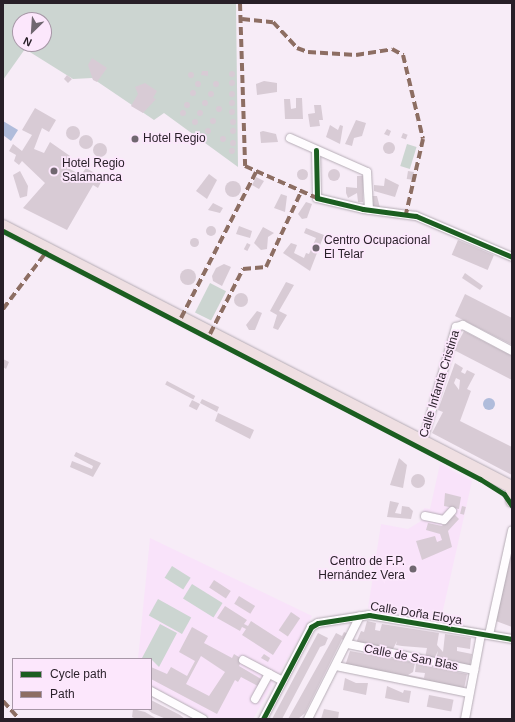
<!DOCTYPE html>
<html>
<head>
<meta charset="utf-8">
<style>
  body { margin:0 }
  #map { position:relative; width:515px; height:722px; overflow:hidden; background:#f7ecf7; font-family:Helvetica,sans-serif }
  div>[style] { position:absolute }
  .built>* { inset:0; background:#f9e3fa }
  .green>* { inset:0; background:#ccd5d1; transform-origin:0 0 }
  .water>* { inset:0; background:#b0bcdb }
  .round { border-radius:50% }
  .building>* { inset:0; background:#d8cbd5; transform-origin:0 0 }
  .roads { filter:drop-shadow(0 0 1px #b5acb5) drop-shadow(0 0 1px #b5acb5) }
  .minor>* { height:8px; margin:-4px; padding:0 4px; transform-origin:4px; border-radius:4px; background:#fefcfe }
  .highway>* { height:12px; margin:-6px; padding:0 6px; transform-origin:6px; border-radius:6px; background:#efdfe2 }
  .quiet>* { height:4px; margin-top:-2px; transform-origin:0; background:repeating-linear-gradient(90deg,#8d6e63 0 8px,transparent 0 12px) }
  .cycleway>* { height:5px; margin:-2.5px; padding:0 2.5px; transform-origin:2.5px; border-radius:2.5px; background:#1b5e20 }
  .dots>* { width:11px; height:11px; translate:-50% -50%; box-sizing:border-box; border:2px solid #fce7fc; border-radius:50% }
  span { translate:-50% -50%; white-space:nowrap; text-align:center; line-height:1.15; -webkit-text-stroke:3.5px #fce7fc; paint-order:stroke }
  .poi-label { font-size:12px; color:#281f28 }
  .left { translate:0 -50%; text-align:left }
  .right { translate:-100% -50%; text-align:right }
  .street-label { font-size:12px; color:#281f28 }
  .frame { position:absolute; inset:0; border:4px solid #281f28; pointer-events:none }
  .legend { position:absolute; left:12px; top:658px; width:140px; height:52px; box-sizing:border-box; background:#fce7fc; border:1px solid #a797a7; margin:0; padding:5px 7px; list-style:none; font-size:12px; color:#281f28 }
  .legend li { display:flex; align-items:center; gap:8px; height:20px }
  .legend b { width:20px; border:1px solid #a797a7 }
  .north { position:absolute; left:12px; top:12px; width:40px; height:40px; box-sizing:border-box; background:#fce7fc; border:1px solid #a797a7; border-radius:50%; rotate:205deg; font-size:11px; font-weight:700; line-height:16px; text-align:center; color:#281f28 }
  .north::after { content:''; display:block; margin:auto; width:14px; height:18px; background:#706770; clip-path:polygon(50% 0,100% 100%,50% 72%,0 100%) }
</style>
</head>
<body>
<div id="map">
  <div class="built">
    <i style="clip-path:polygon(440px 464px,472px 481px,441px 619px,368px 608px,381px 524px,408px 529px,421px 521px,424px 508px,430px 509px)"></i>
    <i style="clip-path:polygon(150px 538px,312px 616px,253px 719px,213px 719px,151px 686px,151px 659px,138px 659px)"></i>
  </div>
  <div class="green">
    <i style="clip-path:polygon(evenodd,3px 3px,236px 3px,238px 167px,164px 113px,154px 120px,92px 78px,73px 79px,25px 49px,3px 80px,3px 3px,20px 20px,44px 20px,44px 44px,20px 44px,20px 20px)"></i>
    <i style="left:407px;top:144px;width:10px;height:23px;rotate:17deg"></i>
    <i style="left:210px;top:283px;width:18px;height:33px;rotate:27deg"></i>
    <i style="left:172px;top:566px;width:22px;height:14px;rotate:32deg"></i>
    <i style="left:192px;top:584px;width:36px;height:17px;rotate:32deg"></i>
    <i style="left:158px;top:599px;width:38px;height:19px;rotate:29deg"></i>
    <i style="clip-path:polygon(160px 624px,177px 633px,159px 667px,151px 659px,142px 658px)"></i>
  </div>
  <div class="water">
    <i style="clip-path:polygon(3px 121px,18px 130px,11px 141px,3px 135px)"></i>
    <i class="round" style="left:483px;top:398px;width:12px;height:12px"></i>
  </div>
  <div class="building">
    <i style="clip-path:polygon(92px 58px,107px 68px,97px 82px,93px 80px,88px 65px)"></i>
    <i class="round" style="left:229px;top:71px;width:6px;height:6px"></i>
    <i style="clip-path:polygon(202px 71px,208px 71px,208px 76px,201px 75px)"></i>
    <i class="round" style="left:188px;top:72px;width:6px;height:6px"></i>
    <i style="clip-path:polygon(67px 75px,72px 79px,68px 83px,64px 79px)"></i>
    <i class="round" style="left:229px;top:80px;width:6px;height:6px"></i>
    <i class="round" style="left:213px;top:81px;width:6px;height:6px"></i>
    <i class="round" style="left:195px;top:81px;width:6px;height:6px"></i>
    <i style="clip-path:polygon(264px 81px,277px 83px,277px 92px,257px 95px,256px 84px)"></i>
    <i style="clip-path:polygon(145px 83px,157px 91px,153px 98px,156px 99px,143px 113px,131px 106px,138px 94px,135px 87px)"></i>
    <i class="round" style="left:190px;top:90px;width:6px;height:6px"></i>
    <i class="round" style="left:208px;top:91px;width:6px;height:6px"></i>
    <i class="round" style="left:229px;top:91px;width:6px;height:6px"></i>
    <i style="clip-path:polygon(296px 98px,302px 98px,303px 119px,285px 119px,284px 99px,290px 99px,291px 109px,296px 108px)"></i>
    <i class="round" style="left:202px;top:100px;width:6px;height:6px"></i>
    <i class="round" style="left:229px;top:100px;width:6px;height:6px"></i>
    <i class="round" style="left:184px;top:102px;width:6px;height:6px"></i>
    <i style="clip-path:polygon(314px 105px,321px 105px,323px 120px,319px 120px,320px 126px,310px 127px,308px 114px,315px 113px)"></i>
    <i class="round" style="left:216px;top:106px;width:6px;height:6px"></i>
    <i style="clip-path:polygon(35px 108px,56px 120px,49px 132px,42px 128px,34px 149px,44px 153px,50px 142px,70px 156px,64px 166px,81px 175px,86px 168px,103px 178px,98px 188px,93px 185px,67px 230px,23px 208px,45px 183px,22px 161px,19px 165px,14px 161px,16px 155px,9px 151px,13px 144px,22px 151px,32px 135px,22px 130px)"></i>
    <i class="round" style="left:229px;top:109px;width:6px;height:6px"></i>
    <i class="round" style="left:197px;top:110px;width:6px;height:6px"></i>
    <i class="round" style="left:180px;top:110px;width:6px;height:6px"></i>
    <i class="round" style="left:210px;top:118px;width:6px;height:6px"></i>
    <i class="round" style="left:230px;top:119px;width:6px;height:6px"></i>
    <i class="round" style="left:192px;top:119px;width:6px;height:6px"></i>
    <i style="clip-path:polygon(356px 120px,366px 123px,362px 136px,354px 138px,352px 146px,345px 144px)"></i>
    <i style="clip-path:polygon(330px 125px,338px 130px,340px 125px,343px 126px,340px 144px,326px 137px)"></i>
    <i class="round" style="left:66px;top:126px;width:14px;height:14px"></i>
    <i class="round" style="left:205px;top:128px;width:6px;height:6px"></i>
    <i class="round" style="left:230px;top:128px;width:6px;height:6px"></i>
    <i style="clip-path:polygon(387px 129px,391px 131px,389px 136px,384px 134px)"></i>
    <i style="clip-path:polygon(263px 131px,276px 134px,278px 142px,261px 143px,260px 132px)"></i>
    <i style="left:403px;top:133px;width:5px;height:5px;rotate:22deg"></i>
    <i class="round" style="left:79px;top:135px;width:14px;height:14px"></i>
    <i class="round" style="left:220px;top:136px;width:6px;height:6px"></i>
    <i class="round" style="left:230px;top:140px;width:6px;height:6px"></i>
    <i class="round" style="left:383px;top:142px;width:12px;height:12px"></i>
    <i class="round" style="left:93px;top:143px;width:14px;height:14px"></i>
    <i class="round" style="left:229px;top:148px;width:6px;height:6px"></i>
    <i class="round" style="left:296.5px;top:168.5px;width:11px;height:11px"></i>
    <i class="round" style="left:328px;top:169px;width:12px;height:12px"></i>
    <i style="clip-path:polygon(20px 171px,28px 186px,27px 196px,20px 198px,13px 175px)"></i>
    <i style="left:408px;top:171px;width:6px;height:8px;rotate:9deg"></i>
    <i style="clip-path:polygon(209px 174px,217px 180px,207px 199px,196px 191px)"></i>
    <i style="clip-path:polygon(357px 176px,363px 176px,363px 202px,358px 202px,357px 193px,348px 198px,346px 193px,346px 187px,357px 188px)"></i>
    <i style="clip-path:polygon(256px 177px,264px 181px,259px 189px,252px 185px)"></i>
    <i style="clip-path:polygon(385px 178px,399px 185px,395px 197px,374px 191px,374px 185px,384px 186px)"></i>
    <i class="round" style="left:225px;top:181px;width:16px;height:16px"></i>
    <i style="clip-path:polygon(281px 194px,287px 196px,285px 212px,274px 208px)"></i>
    <i style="clip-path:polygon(371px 196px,377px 196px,380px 208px,371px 207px)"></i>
    <i style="clip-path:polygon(306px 202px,312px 204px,307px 218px,302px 219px,298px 214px)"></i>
    <i style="clip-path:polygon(213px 203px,223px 208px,220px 213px,208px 210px)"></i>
    <i class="round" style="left:206px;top:226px;width:10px;height:10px"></i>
    <i style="clip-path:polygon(239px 226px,252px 231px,250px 238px,236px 234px)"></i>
    <i style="clip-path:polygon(263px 227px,274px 233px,268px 237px,267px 249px,261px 250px,254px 243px)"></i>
    <i style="clip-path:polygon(306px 228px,324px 235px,310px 271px,283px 253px,291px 243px,297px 245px,294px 253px,304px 258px,306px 253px,309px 254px,316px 238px,304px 233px)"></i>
    <i class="round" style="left:189.5px;top:237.5px;width:9px;height:9px"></i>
    <i style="left:458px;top:240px;width:39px;height:16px;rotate:23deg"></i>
    <i style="left:247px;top:243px;width:4px;height:7px;rotate:27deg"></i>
    <i style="clip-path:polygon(224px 264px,231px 267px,222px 286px,213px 281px,212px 276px,216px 268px)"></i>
    <i class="round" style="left:180px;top:269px;width:16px;height:16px"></i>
    <i style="clip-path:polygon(465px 273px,483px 286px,480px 290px,462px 278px)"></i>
    <i style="clip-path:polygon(286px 282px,294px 285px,279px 311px,287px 315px,278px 330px,273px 328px,277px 315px,270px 311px)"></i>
    <i class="round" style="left:234px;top:293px;width:14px;height:14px"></i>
    <i style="clip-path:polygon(465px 294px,512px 318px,512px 345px,455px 316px)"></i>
    <i style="clip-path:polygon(257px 311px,262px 313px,255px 330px,249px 330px,246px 325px)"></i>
    <i style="clip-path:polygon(464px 331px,512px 356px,512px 380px,454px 350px)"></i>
    <i style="clip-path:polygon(3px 359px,9px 362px,6px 369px,3px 367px)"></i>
    <i style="clip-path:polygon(evenodd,455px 363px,463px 368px,461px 372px,465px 374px,467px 370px,475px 374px,467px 389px,471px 391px,460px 421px,512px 447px,512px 475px,432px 433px,443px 412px,438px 410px,455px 363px,456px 378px,460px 380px,459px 390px,454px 383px,456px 378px)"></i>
    <i style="left:167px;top:381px;width:32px;height:4px;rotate:28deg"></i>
    <i style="clip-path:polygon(202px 399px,219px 407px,217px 412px,200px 403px)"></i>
    <i style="left:192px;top:400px;width:9px;height:7px;rotate:27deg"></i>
    <i style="clip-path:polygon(218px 413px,254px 430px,250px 439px,215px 421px)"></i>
    <i style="clip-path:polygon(76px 452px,101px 463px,93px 477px,70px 467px,72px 461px,92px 469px,93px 466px,74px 456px)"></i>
    <i style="clip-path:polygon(399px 458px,407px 465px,403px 488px,390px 485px)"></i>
    <i class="round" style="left:411px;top:474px;width:14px;height:14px"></i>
    <i style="clip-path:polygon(445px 493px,461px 497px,459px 509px,444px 506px)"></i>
    <i style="clip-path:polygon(390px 501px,399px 503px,395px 513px,401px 514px,402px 506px,409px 507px,413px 511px,411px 519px,387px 517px)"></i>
    <i style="left:462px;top:506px;width:4px;height:8px;rotate:14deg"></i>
    <i style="clip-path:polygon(453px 513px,459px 519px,448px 531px,452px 547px,422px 560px,416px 541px,435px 536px,437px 542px,442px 540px,440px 534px,426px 530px,428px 523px,442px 526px)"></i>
    <i style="clip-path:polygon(511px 554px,512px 554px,512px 627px,496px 621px)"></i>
    <i style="left:214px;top:580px;width:20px;height:9px;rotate:33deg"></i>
    <i style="left:239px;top:596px;width:19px;height:9px;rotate:32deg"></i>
    <i style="clip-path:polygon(225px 606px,247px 620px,244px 624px,248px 626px,251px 621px,282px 641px,273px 655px,242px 635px,246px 629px,242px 627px,240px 631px,217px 618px)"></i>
    <i style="left:291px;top:612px;width:11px;height:22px;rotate:34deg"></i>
    <i style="clip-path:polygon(367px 621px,376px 623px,375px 630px,380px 631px,382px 624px,439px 633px,437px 645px,443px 652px,445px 634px,471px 638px,470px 649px,457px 647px,457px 651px,472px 654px,470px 666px,436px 660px,438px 651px,434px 659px,425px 658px,427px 648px,402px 646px,396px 645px,397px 641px,392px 651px,356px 643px,361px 631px,364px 632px)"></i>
    <i style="clip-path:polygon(evenodd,192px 627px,208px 636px,204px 643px,232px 658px,234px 654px,242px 659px,239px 666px,261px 679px,258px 686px,241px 677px,238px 682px,235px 680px,217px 714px,151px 679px,151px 667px,167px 674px,171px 667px,187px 676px,195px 661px,179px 652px,192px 627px,201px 656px,225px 672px,209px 696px,186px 684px,201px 656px)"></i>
    <i style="clip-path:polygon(344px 632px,348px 634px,344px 641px,342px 639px,305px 713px,298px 719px,288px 719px,336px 633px,342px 636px)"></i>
    <i style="clip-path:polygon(318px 633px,328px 638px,325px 645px,320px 647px,282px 719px,272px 719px)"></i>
    <i style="clip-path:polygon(350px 651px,415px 663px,413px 672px,408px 675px,424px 678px,425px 673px,415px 672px,416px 664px,467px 674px,464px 689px,345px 666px)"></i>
    <i style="clip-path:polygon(264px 654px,270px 658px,268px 662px,261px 658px)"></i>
    <i style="clip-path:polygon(345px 678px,356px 683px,368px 683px,366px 695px,343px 690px)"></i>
    <i style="clip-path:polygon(387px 686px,403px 693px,404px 690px,411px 691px,409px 703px,385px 698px)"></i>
    <i style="left:429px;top:695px;width:25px;height:12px;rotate:11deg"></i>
    <i style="clip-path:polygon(151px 700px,180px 715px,185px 719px,166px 719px,152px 713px,147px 709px,151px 709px)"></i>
    <i style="clip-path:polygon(133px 709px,145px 712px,157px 719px,136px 719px,132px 717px)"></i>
    <i style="clip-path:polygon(324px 709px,339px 712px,338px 719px,321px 719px)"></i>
  </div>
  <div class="roads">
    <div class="minor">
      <i style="left:290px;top:138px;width:84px;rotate:23.8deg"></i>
      <i style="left:367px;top:172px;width:38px;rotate:87deg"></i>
      <i style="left:316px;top:150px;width:48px;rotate:88.8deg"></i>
      <i style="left:317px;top:198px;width:47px;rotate:13.4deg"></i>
      <i style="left:363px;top:209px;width:53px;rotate:7.5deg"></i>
      <i style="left:416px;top:216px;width:104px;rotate:23.1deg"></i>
      <i style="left:422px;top:444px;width:122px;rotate:-73.8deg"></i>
      <i style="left:456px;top:327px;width:7px;rotate:-16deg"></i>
      <i style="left:463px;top:325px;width:55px;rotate:28deg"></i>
      <i style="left:425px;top:516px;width:19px;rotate:12deg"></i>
      <i style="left:444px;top:520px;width:12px;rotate:-48deg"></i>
      <i style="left:489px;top:635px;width:107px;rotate:-77.6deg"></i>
      <i style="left:348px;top:644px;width:129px;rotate:11.7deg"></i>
      <i style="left:243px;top:660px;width:45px;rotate:27.7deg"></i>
      <i style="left:336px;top:666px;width:136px;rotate:11.5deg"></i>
      <i style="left:151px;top:691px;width:59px;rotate:28.3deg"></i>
      <i style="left:255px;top:699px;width:29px;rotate:-61deg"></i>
      <i style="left:263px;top:719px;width:104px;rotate:-62.4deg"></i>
      <i style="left:311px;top:627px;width:8px;rotate:-30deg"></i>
      <i style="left:318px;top:623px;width:52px;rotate:-8.9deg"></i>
      <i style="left:369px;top:615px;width:145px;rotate:9.5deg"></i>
      <i style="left:308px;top:719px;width:115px;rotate:-63.2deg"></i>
      <i style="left:465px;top:719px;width:86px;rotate:-79.3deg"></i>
    </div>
    <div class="highway">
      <i style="left:3px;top:226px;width:572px;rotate:27.15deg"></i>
      <i style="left:512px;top:490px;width:11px;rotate:90deg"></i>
    </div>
  </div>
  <div class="quiet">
    <i style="left:240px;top:3px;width:163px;rotate:88.2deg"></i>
    <i style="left:245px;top:166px;width:79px;rotate:24deg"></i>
    <i style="left:242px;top:19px;width:31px;rotate:6deg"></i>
    <i style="left:273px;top:22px;width:35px;rotate:47deg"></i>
    <i style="left:297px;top:48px;width:12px;rotate:20deg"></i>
    <i style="left:308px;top:52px;width:48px;rotate:3.6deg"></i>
    <i style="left:356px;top:55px;width:36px;rotate:-9deg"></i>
    <i style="left:392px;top:49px;width:13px;rotate:29deg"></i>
    <i style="left:403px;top:55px;width:86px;rotate:76.6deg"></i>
    <i style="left:423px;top:139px;width:77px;rotate:102.8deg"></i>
    <i style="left:3px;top:309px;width:73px;rotate:-52.8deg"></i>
    <i style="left:181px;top:318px;width:164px;rotate:-62.8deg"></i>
    <i style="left:210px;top:334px;width:73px;rotate:-63.1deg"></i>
    <i style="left:243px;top:269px;width:23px;rotate:-5deg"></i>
    <i style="left:266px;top:267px;width:83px;rotate:-65deg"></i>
    <i style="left:3px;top:701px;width:24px;rotate:48deg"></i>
  </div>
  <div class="cycleway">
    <i style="left:316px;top:150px;width:48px;rotate:88.8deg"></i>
    <i style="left:317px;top:198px;width:47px;rotate:13.4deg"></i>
    <i style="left:363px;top:209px;width:53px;rotate:7.5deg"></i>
    <i style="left:416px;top:216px;width:104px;rotate:23.1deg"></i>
    <i style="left:3px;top:231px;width:538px;rotate:27.47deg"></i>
    <i style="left:480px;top:479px;width:28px;rotate:32deg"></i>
    <i style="left:504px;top:494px;width:14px;rotate:56deg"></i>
    <i style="left:263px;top:719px;width:104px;rotate:-62.4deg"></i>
    <i style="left:311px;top:627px;width:8px;rotate:-30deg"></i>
    <i style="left:318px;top:623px;width:52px;rotate:-8.9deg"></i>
    <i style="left:369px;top:615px;width:145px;rotate:9.5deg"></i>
  </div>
  <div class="dots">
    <i style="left:135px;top:139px;background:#706770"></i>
    <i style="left:54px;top:171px;background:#706770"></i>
    <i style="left:316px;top:248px;background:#706770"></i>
    <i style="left:413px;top:569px;background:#706770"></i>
  </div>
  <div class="poi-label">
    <span class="left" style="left:143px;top:139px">Hotel Regio</span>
    <span class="left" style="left:62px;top:171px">Hotel Regio<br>Salamanca</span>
    <span class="left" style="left:324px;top:248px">Centro Ocupacional<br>El Telar</span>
    <span class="right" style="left:405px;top:569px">Centro de F.P.<br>Hernández Vera</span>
  </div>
  <div class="street-label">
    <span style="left:440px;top:384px;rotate:-73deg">Calle Infanta Cristina</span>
    <span style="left:416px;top:614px;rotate:9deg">Calle Doña Eloya</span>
    <span style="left:411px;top:658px;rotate:11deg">Calle de San Blas</span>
  </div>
  <div class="frame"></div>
  <ul class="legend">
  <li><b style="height:5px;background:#1b5e20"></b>Cycle path</li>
  <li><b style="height:5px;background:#8d6e63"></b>Path</li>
  </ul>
  <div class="north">N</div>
</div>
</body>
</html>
